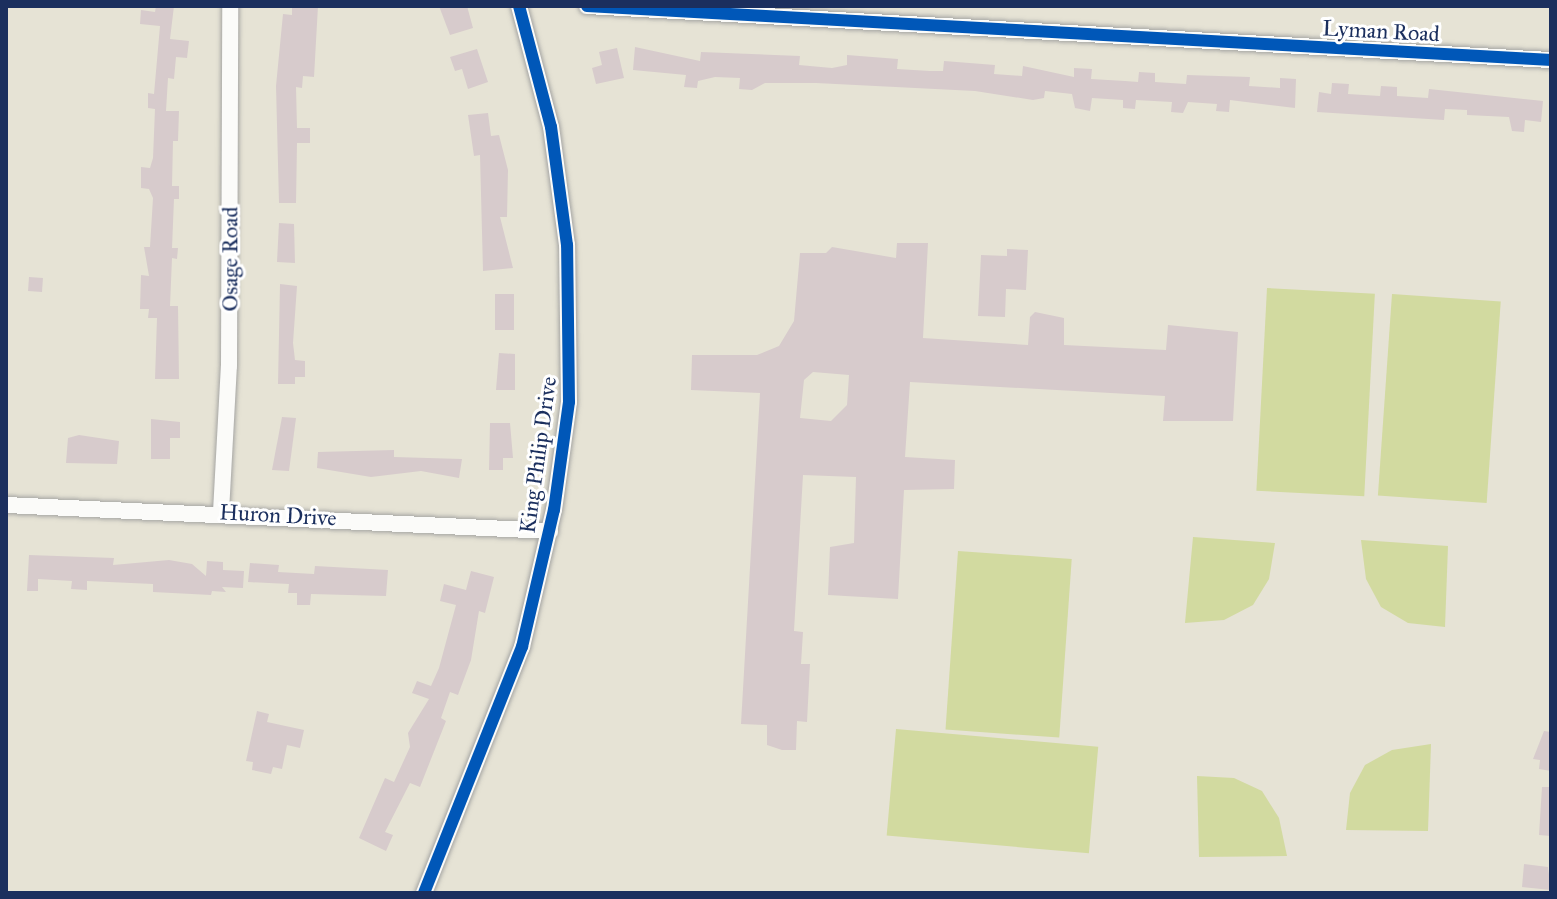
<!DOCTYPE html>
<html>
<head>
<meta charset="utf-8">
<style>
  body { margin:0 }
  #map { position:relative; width:1557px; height:899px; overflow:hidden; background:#e6e3d5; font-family:"IM FELL Great Primer",serif }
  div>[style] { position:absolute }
  .green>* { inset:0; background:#d2daa0; transform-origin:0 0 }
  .building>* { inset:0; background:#d7cbcc; transform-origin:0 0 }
  .roads { filter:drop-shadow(0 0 2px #a5a5a3) drop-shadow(0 0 2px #a5a5a3) }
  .minor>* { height:16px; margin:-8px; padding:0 8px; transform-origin:8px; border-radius:8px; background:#fbfbf9 }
  .cycleway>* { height:12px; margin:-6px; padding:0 6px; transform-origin:6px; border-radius:6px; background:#0057b8 }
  span { translate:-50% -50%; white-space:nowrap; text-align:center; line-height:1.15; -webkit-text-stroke:6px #fff; paint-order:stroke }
  .street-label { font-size:22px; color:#1b2f5e }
  .frame { position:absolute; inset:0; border:8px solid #1b2f5e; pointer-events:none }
</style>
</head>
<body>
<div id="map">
  <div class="green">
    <i style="left:1267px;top:288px;width:108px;height:203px;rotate:3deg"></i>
    <i style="left:1392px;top:294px;width:109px;height:202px;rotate:4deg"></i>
    <i style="clip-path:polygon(1193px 537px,1275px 543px,1269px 579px,1253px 605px,1224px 620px,1185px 623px)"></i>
    <i style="clip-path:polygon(1361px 540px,1448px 546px,1445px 627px,1408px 623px,1381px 607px,1366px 579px)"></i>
    <i style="left:958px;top:551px;width:114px;height:179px;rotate:4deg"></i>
    <i style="left:896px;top:729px;width:203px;height:107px;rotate:5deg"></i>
    <i style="clip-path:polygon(1431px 744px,1428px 831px,1346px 830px,1350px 793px,1365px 765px,1392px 750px)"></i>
    <i style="clip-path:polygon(1197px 776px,1234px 778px,1262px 791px,1279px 818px,1287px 856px,1199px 857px)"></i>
  </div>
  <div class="building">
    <i style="clip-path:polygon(156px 6px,174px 6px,170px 39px,189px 41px,187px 58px,176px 57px,174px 79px,168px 78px,166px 111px,179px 111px,178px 141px,173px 141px,172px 186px,179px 186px,179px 199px,174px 199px,172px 248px,178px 248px,177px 259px,172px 258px,170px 306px,178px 306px,179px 379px,155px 379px,157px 318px,148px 318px,149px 309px,140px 309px,141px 275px,149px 276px,144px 247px,150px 247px,153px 198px,149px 189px,141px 188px,141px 167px,150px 168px,153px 158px,155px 109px,148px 108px,148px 93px,154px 94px,160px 26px,140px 24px,141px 10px,155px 12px)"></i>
    <i style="clip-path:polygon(292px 6px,318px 6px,314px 77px,303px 76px,302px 88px,296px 87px,297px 128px,310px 128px,310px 143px,297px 143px,296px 203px,279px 203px,276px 86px,283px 14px,292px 15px)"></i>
    <i style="clip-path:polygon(439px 6px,467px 6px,473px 28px,450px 35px)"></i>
    <i style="clip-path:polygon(635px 47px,700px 61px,701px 52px,800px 56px,799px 65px,832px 68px,847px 65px,847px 55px,898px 59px,897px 69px,930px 71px,943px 71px,944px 61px,995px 65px,994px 74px,1022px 76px,1023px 66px,1074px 77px,1074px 68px,1092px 69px,1091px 79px,1125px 81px,1138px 82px,1139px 72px,1155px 73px,1155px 82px,1186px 84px,1187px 75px,1250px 77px,1249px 86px,1280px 88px,1280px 78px,1296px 79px,1295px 108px,1230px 100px,1229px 112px,1216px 111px,1217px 104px,1188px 102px,1183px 113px,1171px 112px,1172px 102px,1136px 100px,1135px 109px,1123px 108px,1123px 100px,1092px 98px,1090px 111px,1075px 108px,1072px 94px,1045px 91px,1044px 98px,1033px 100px,975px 91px,816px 83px,765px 83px,752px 90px,739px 89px,740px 78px,715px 77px,698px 81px,697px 88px,684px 87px,686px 75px,633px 70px)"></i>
    <i style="clip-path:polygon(617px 48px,624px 78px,596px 84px,592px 68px,602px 65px,599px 52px)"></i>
    <i style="clip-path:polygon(477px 49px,488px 82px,468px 89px,462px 69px,455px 71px,450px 57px)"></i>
    <i style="clip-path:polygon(1332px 83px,1349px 84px,1348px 94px,1380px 96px,1381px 86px,1397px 87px,1397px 96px,1428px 98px,1429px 89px,1543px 101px,1541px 122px,1525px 120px,1524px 132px,1512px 131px,1509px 117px,1467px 115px,1467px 110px,1445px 109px,1444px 120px,1317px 112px,1319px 92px,1331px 94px)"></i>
    <i style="clip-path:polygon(488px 113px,491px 136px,499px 135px,508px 170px,507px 217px,500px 217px,513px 268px,483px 271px,480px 155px,474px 156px,468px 115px)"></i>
    <i style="clip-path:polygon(279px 223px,294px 224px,295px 263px,277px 262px)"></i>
    <i style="clip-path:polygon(evenodd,897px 243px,928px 243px,923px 338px,1028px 345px,1030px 317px,1035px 312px,1064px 318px,1064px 345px,1166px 350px,1168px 325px,1238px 332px,1233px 421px,1163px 421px,1165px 396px,910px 382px,905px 457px,955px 460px,954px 489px,904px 490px,898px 599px,828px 595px,830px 547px,854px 543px,856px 477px,803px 475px,794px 631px,803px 632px,801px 664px,810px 664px,807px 722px,797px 721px,796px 750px,782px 750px,767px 745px,767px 725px,741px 724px,760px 393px,691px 390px,692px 355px,757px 355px,779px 346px,794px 321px,800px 253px,826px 253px,832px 247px,896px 258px,897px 243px,813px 372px,849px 375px,847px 405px,831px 421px,800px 418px,804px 380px,813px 372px)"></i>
    <i style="clip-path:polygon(1007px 249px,1028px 250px,1026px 290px,1006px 289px,1005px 317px,978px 316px,981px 255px,1007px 256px)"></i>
    <i style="left:29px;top:277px;width:14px;height:14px;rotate:4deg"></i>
    <i style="clip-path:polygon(280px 284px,297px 286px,293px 343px,295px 360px,305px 361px,305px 377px,295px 377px,295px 384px,278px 384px)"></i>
    <i style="left:495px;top:294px;width:19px;height:36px"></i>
    <i style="clip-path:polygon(499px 353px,515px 354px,515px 390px,496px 390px)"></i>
    <i style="clip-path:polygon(282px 417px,296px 418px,289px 471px,272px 470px)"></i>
    <i style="clip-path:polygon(151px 419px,180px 422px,180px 438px,170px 438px,170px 459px,151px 459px)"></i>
    <i style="clip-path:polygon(490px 423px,510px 423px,513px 458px,503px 458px,503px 470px,489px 470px)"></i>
    <i style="clip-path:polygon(79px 435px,119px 441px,117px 464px,66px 463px,68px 438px)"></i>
    <i style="clip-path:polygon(394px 450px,394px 457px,462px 459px,459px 478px,421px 471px,371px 477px,317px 468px,318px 452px)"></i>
    <i style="clip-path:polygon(29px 555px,114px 558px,113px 565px,169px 560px,192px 564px,206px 576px,207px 561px,223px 562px,223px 570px,244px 571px,243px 588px,222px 587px,226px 592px,212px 591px,211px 595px,153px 592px,153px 584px,87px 581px,87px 590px,71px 589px,72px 581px,38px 579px,38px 591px,27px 591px)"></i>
    <i style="clip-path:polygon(250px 563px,279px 565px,278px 572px,314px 574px,315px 566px,388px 570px,386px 596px,311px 594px,310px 605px,297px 605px,297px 593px,288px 593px,289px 584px,248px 582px)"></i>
    <i style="clip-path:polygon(471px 571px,494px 577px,485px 613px,479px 611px,471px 660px,458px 695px,450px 692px,441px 718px,446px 721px,420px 787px,410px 783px,385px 832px,393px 835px,386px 851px,359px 838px,385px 778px,394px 782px,410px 747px,408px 733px,429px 699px,412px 693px,417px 681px,431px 686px,439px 668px,456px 605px,440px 601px,444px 584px,466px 590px)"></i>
    <i style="clip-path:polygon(257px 711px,269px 714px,267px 722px,304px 730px,300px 748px,287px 745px,282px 769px,273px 767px,271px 774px,252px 770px,253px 762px,246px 761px)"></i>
    <i style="clip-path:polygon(1544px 731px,1551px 732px,1551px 771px,1539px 769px,1540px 760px,1533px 759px)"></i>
    <i style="clip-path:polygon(1542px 787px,1551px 787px,1551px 836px,1539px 835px)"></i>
    <i style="clip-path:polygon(1524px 864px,1548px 867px,1551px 890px,1522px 887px)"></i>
  </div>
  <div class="roads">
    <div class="minor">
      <i style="left:587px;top:6px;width:966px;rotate:3.21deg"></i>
      <i style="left:6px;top:505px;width:545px;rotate:2.74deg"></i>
      <i style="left:221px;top:512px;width:146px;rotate:-86.9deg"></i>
      <i style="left:229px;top:366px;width:360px;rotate:-89.8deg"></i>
      <i style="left:424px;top:893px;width:265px;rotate:-68.3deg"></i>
      <i style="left:522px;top:647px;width:141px;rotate:-76.9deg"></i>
      <i style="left:554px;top:510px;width:109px;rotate:-82.1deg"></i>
      <i style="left:569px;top:402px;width:157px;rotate:-90.7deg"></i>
      <i style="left:567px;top:245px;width:119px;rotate:-97.7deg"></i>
      <i style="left:551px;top:127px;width:125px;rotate:-104.8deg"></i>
    </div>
  </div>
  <div class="cycleway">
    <i style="left:587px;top:6px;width:966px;rotate:3.21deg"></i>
    <i style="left:424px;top:893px;width:265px;rotate:-68.3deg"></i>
    <i style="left:522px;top:647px;width:141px;rotate:-76.9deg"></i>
    <i style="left:554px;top:510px;width:109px;rotate:-82.1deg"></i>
    <i style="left:569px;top:402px;width:157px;rotate:-90.7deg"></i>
    <i style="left:567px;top:245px;width:119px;rotate:-97.7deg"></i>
    <i style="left:551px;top:127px;width:125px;rotate:-104.8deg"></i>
  </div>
  <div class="street-label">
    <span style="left:1381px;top:31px;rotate:3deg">Lyman Road</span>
    <span style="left:230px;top:259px;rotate:-90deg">Osage Road</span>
    <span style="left:538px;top:455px;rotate:-82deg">King Philip Drive</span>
    <span style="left:278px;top:515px;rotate:3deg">Huron Drive</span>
  </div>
  <div class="frame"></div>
</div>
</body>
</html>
